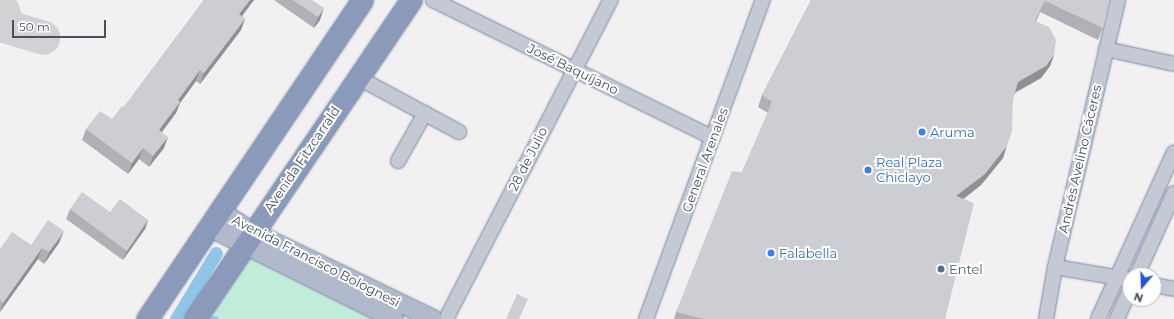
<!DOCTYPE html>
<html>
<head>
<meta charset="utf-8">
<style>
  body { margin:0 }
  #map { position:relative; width:1174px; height:319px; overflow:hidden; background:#f2f0f0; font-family:Montserrat,sans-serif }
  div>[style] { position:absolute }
  .green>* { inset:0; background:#c1ecda }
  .stream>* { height:4px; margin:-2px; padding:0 2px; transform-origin:2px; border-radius:2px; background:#91c5e7 }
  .canal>* { height:13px; margin:-6.5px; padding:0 6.5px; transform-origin:6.5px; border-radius:6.5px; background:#91c5e7 }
  .taxiway>* { height:34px; margin:-17px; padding:0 17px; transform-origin:17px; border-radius:17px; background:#d2d2d4 }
  .roads { filter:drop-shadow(0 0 1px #7684a7) drop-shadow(0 0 1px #7684a7) }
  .minor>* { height:14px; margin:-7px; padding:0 7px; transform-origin:7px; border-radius:7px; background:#c4c9d4 }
  .major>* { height:18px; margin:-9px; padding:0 9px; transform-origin:9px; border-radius:9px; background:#b1bacd }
  .highway>* { height:21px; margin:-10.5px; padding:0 10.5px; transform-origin:10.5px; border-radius:10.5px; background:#8b99bb }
  .wall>* { inset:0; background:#b0b1b6 }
  .shaded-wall>* { inset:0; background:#909094 }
  .building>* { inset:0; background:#cdced4 }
  .dots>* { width:11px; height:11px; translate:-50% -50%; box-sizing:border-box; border:2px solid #fff; border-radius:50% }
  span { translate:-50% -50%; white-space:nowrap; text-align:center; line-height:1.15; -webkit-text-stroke:4px #fff; paint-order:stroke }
  .street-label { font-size:13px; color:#494f5c }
  .shop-label { font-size:13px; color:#366cbe }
  .left { translate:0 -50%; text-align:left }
  .service-label { font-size:13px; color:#4e5e75 }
  .north { position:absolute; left:1122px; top:267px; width:40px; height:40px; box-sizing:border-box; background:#fff; border:1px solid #b6b9be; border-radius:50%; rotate:199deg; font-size:11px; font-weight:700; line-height:16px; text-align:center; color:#494f5c }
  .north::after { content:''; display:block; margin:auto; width:14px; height:18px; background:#2552d7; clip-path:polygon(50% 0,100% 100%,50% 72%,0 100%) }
  .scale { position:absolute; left:12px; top:20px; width:94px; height:18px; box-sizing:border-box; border:2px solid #494f5c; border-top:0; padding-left:5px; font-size:12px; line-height:14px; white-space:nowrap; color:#494f5c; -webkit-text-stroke:3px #fff; paint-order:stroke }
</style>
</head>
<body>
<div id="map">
  <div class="green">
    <i style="clip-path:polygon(252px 254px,383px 319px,207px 319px)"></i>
  </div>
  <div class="stream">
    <i style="left:184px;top:309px;width:5px;rotate:11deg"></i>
    <i style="left:213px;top:318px;width:4px;rotate:14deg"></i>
  </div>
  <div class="canal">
    <i style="left:176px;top:319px;width:77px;rotate:-58.8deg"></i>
  </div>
  <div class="taxiway">
    <i style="left:3px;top:11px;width:17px;rotate:73deg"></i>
    <i style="left:8px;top:27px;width:37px;rotate:17deg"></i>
  </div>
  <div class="roads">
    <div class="minor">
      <i style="left:433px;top:0;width:312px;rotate:26.2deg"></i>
      <i style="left:1106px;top:49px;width:70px;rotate:12.4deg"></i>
      <i style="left:357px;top:77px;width:116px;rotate:28.3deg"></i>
      <i style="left:398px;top:161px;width:55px;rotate:-60.6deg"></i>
      <i style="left:1055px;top:267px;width:72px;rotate:9.6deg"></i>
      <i style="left:1137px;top:275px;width:90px;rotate:-65.7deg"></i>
      <i style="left:1154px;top:285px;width:20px;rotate:11deg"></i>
      <i style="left:446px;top:319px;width:359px;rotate:-62.7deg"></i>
      <i style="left:646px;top:319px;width:340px;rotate:-69.9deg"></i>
      <i style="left:1046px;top:319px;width:53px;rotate:-80.2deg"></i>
      <i style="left:1055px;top:267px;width:274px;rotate:-76.7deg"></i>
      <i style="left:1098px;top:319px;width:183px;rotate:-65.5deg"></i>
      <i style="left:1117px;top:319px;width:32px;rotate:-66deg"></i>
    </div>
    <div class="major">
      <i style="left:221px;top:212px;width:38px;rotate:32deg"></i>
      <i style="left:253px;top:232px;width:200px;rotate:25.8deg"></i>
      <i style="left:211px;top:228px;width:204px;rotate:26.4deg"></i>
    </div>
    <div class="highway">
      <i style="left:147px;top:319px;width:385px;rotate:-56deg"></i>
      <i style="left:195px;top:319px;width:385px;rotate:-55.9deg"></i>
    </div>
  </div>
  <div class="wall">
    <i style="clip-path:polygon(204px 0,254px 0,242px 16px,245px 19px,241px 30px,200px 84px,196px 81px,180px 103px,176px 113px,162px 132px,164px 148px,149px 167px,139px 159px,128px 174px,82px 140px,86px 129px,112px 119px,124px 107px)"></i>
    <i style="clip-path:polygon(274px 0,312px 0,320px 20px,314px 28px)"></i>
    <i style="clip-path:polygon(811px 0,1109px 0,1103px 28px,1098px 40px,1040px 12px,1036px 21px,1054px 55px,1050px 66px,1041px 78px,1015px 93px,1013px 99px,1003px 158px,981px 185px,963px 199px,945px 319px,674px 319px,676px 312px,742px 172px,768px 113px,758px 107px,762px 95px)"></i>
    <i style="clip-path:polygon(70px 209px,110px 212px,148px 220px,145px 229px,123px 260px,66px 219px)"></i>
    <i style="clip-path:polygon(59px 243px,44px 264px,38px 259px,0 312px,0 249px,31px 245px)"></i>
  </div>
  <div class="shaded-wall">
    <i style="clip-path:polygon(250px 0,254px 0,235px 25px,239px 14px)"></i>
    <i style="clip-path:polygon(1045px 1px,1040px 12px,1031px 32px,1035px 21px)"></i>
    <i style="clip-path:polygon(324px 8px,320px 20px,314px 28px,318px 17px)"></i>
    <i style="clip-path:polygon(245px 19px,241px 30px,200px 84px,204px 73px)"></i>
    <i style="clip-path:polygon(1054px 55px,1050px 66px,1041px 78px,1014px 93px,1018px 82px)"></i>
    <i style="clip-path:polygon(200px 70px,196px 81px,180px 103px,176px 113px,155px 141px,159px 130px,178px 100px)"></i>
    <i style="clip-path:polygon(168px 137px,164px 148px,149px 167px,153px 156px)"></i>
    <i style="clip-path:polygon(1007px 146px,1003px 158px,981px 185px,952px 208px,956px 196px)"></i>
    <i style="clip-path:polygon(143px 148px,139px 159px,128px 174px,132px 163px)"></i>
    <i style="clip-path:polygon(148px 220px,145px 229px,123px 260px,127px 251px)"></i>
    <i style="clip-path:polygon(64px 231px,59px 243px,44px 264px,49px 252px)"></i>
    <i style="clip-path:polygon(42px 248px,38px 259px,0 312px,3px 303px)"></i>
  </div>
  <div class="building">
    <i style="clip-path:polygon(204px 0,250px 0,239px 14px,245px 19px,204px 73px,200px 70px,178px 100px,180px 102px,159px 130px,168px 137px,153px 156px,143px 148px,132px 163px,86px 129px,100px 111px,112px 119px,122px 106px,124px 107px)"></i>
    <i style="clip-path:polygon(293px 0,312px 0,324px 8px,318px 17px)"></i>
    <i style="clip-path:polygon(811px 0,1109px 0,1103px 28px,1045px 1px,1035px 21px,1049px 27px,1056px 40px,1054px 55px,1046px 66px,1018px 82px,1013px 99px,1012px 131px,1007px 146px,985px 174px,956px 196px,974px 203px,945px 319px,704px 319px,676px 312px,732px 171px,742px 172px,772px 102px,762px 95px)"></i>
    <i style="clip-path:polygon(82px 192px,110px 212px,120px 199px,148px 220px,127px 251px,70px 209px)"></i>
    <i style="clip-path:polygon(48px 220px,64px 231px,49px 252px,42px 248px,3px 303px,0 300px,0 249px,12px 232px,31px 245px)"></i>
    <i style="clip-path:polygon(517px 294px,528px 299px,519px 319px,506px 319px)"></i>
  </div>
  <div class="dots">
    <i style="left:922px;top:132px;background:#3f7fe0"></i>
    <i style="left:868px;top:170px;background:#3f7fe0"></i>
    <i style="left:771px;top:253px;background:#3f7fe0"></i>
    <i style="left:941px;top:269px;background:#5c6f8a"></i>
  </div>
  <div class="street-label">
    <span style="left:573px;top:69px;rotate:26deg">José Baquíjano</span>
    <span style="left:302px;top:159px;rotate:-56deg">Avenida Fitzcarrald</span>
    <span style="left:528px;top:159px;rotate:-63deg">28 de Julio</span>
    <span style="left:1080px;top:159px;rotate:-77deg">Andrés Avelino Cáceres</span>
    <span style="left:705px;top:160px;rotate:-70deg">General Arenales</span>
    <span style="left:316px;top:261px;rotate:27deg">Avenida Francisco Bolognesi</span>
  </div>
  <div class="shop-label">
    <span class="left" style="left:930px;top:132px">Aruma</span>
    <span class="left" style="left:876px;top:170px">Real Plaza<br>Chiclayo</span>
    <span class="left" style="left:779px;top:253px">Falabella</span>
  </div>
  <div class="service-label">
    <span class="left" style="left:949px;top:269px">Entel</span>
  </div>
  <div class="north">N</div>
  <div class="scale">50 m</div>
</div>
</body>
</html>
